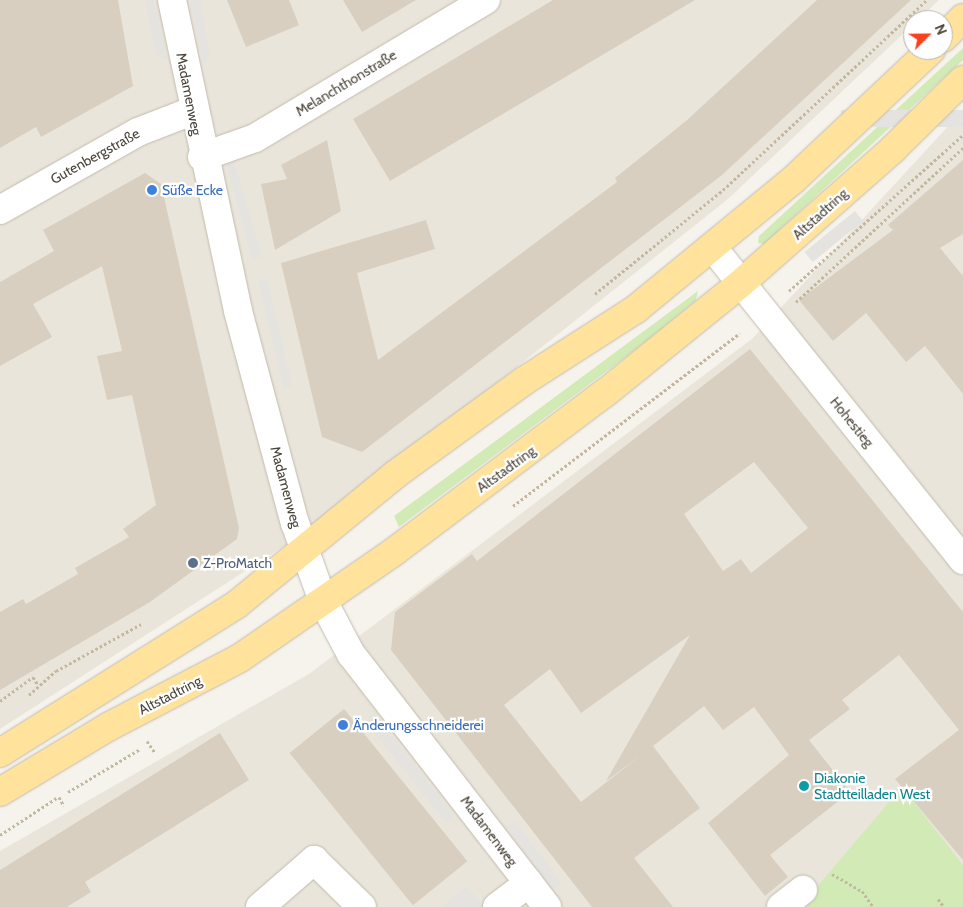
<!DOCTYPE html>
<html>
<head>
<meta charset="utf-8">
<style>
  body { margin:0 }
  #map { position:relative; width:963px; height:907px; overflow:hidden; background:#f6f3ec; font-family:Cabin,sans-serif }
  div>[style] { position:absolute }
  .residential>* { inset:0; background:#eae5da }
  .green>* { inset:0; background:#d2eab5 }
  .parking>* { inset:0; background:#e5e3e0; transform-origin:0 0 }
  .building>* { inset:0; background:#d8cfc1; transform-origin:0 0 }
  .path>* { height:3px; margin-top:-1.5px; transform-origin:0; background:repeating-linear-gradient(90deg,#c4b79f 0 2.5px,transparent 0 5px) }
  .roads { filter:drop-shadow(0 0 1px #c2bbae) drop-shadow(0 0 1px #c2bbae) }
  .minor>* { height:28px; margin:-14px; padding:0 14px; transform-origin:14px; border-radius:14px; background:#fff }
  .major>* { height:28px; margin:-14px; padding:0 14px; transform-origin:14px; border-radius:14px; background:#ffe39c }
  .dots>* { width:14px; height:14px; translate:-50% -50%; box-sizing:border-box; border:2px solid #fff; border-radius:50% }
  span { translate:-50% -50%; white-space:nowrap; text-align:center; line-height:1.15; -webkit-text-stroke:4.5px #fff; paint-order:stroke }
  .street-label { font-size:14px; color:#4b4439 }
  .shop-label { font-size:14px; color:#366cbe }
  .left { translate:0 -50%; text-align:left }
  .service-label { font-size:14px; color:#4e5e75 }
  .culture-label { font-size:14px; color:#0d838f }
  .north { position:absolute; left:903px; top:10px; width:50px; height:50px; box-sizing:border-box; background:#fff; border:1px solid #b7b4b0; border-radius:50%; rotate:67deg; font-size:14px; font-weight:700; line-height:20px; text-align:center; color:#4b4439 }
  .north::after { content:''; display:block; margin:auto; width:18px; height:22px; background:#fc3f1d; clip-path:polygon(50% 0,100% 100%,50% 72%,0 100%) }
</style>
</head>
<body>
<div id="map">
  <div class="residential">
    <i style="clip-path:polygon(0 0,939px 0,728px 199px,326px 519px,0 729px)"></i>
    <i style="clip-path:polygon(963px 110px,963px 907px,0 907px,0 851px,309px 674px,753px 338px)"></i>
  </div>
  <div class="green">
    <i style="clip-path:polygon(963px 48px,963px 60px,764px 244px,758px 243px,759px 236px)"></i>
    <i style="clip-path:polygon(698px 291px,696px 300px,644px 343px,399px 527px,394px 516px)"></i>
    <i style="clip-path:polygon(902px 787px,963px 865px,963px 907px,808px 907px,804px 902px)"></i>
  </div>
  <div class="parking">
    <i style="clip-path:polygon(145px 0,154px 0,167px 60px,156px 55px)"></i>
    <i style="clip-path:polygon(190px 0,200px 0,210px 53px,203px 66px)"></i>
    <i style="left:963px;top:110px;width:17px;height:122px;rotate:90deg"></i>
    <i style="clip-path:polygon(233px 157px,262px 257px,252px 259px,225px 160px)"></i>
    <i style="left:855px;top:211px;width:13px;height:65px;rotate:51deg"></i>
    <i style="left:267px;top:278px;width:111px;height:9px;rotate:77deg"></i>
    <i style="clip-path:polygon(374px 712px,455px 817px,446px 823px,369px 726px)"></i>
    <i style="left:515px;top:821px;width:78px;height:11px;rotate:53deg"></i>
    <i style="clip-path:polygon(467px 886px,484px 907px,441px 907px)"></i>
  </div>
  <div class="building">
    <i style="clip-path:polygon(0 0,118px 0,133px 86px,41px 137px,36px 127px,0 148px)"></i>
    <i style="clip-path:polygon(227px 0,289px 0,299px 25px,246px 47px)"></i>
    <i style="clip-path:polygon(343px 0,416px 0,362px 32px)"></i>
    <i style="clip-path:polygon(553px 0,695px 0,390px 181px,353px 119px)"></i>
    <i style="clip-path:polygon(817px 0,911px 0,722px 175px,362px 452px,322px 437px,281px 263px,426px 220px,435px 249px,357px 273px,378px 360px,617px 182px,615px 178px,686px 121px)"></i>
    <i style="clip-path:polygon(327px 140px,341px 211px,275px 250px,261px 184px,287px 179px,281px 165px)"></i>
    <i style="clip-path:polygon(963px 160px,963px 234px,940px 248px,963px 276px,963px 394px,925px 346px,906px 362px,866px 313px,833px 341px,799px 300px,893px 230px,888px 225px)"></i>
    <i style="clip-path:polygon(145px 173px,161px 184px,239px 528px,237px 539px,150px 602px,0 690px,0 612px,23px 599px,26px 604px,78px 574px,75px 568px,129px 537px,123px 529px,156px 505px,132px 395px,107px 400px,97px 356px,122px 351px,102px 266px,33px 304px,52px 337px,0 366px,0 282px,54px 251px,43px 230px)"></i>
    <i style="clip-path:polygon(evenodd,750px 349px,963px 612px,963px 860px,895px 779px,959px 730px,899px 655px,842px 700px,850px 709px,809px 740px,850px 792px,770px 855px,788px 877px,765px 896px,708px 823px,789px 755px,754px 707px,723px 730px,704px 706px,653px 746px,700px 808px,634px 858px,673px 907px,592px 907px,391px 650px,395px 612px,472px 554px,477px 561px,750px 349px,754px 462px,808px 528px,751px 573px,741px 559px,723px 571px,684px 514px,754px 462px,750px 349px,690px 635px,606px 781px,640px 756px,581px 802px,504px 705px,550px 669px,581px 713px,690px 635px)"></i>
    <i style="left:344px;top:709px;width:196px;height:70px;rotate:51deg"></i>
    <i style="clip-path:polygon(220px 733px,249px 780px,85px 882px,91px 892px,67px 907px,0 907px,0 870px)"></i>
  </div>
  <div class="path">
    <i style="left:789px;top:291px;width:234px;rotate:-41.9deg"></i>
    <i style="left:595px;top:294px;width:165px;rotate:-39.1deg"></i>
    <i style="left:723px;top:190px;width:279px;rotate:-43deg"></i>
    <i style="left:796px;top:302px;width:227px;rotate:-42.7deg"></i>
    <i style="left:513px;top:506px;width:285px;rotate:-37.3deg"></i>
    <i style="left:29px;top:695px;width:36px;rotate:-42deg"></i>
    <i style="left:56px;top:671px;width:97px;rotate:-28.9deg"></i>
    <i style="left:0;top:701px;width:41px;rotate:-36deg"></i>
    <i style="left:33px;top:677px;width:9px;rotate:58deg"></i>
    <i style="left:147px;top:741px;width:14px;rotate:56deg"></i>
    <i style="left:68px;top:792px;width:84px;rotate:-30.8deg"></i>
    <i style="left:59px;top:797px;width:10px;rotate:61deg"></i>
    <i style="left:0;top:835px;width:69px;rotate:-33.2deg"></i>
    <i style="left:832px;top:874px;width:34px;rotate:30deg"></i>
    <i style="left:862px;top:891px;width:19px;rotate:55deg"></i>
    <i style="left:938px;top:899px;width:10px;rotate:53deg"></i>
  </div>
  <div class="roads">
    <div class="minor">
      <i style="left:172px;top:0;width:318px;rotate:78deg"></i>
      <i style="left:238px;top:311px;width:220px;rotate:75deg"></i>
      <i style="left:295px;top:523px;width:83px;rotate:70.3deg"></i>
      <i style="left:323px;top:601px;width:60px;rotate:62.2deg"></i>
      <i style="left:351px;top:654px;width:320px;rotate:52.2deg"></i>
      <i style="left:202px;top:157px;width:56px;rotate:-19.7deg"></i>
      <i style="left:255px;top:138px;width:269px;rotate:-30.9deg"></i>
      <i style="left:0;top:210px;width:159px;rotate:-29.5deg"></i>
      <i style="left:138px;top:132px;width:58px;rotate:-21.3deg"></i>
      <i style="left:713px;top:248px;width:400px;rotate:51.3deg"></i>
      <i style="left:260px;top:907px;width:72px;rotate:-41deg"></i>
      <i style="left:314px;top:860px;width:67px;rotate:44.4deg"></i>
      <i style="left:497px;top:907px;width:40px;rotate:-37deg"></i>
      <i style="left:781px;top:907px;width:28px;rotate:-38deg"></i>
    </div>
    <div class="major">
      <i style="left:943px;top:38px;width:28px;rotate:-45deg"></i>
      <i style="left:0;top:753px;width:279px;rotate:-32.1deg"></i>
      <i style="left:236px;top:605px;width:207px;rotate:-39.3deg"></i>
      <i style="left:396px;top:474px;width:158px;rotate:-36deg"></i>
      <i style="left:524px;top:381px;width:133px;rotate:-32.7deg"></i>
      <i style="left:636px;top:309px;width:203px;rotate:-39.4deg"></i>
      <i style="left:793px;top:180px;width:190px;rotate:-43.3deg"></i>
      <i style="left:0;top:792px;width:126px;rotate:-31deg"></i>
      <i style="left:108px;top:727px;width:149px;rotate:-27.6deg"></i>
      <i style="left:240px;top:658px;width:188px;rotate:-34.6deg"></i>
      <i style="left:395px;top:551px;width:263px;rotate:-37deg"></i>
      <i style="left:605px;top:393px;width:174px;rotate:-38.9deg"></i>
      <i style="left:740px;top:284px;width:205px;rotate:-41.4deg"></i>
      <i style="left:894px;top:148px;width:97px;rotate:-44.6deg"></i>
    </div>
  </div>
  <div class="dots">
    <i style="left:152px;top:190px;background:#3f7fe0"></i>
    <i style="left:193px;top:563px;background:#5c6f8a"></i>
    <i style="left:343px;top:725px;background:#3f7fe0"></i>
    <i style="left:804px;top:786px;background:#0f9aa8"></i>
  </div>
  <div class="street-label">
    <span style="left:346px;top:83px;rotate:-31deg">Melanchthonstraße</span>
    <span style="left:189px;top:94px;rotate:79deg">Madamenweg</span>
    <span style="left:95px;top:156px;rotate:-29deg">Gutenbergstraße</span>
    <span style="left:820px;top:214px;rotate:-42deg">Altstadtring</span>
    <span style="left:852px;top:422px;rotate:51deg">Hohestieg</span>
    <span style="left:506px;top:469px;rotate:-36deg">Altstadtring</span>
    <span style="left:286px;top:487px;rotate:75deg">Madamenweg</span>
    <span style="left:170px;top:695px;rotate:-27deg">Altstadtring</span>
    <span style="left:489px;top:831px;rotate:53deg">Madamenweg</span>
  </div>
  <div class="shop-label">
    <span class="left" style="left:162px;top:190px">Süße Ecke</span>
    <span class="left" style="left:353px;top:725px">Änderungsschneiderei</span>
  </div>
  <div class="service-label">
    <span class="left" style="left:203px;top:563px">Z-ProMatch</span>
  </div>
  <div class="culture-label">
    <span class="left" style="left:814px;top:786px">Diakonie<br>Stadtteilladen West</span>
  </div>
  <div class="north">N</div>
</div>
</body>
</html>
